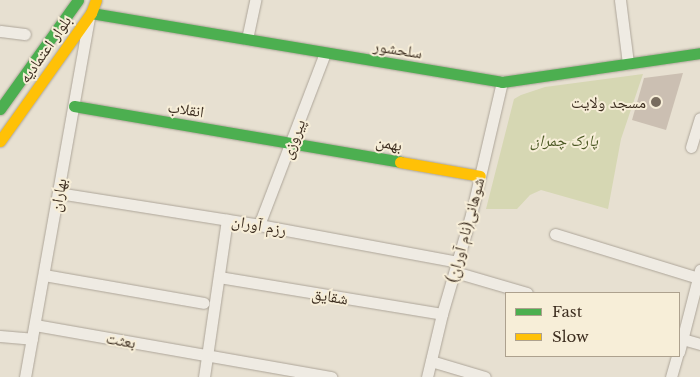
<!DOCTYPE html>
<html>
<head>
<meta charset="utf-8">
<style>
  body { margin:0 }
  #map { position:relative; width:700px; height:377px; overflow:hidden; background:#e7e0d1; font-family:"Libre Baskerville","Noto Naskh Arabic",serif }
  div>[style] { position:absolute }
  .green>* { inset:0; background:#d6d7b3 }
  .building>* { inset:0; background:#cbbfb2 }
  .roads { filter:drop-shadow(0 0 1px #ada599) drop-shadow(0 0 1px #ada599) }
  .street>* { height:11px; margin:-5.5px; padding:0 5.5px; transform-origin:5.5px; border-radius:5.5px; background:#efebe3 }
  .fast>* { height:11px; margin:-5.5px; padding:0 5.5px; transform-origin:5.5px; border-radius:5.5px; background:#4caf50 }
  .slow>* { height:11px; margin:-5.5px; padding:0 5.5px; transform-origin:5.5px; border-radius:5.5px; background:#ffc107 }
  .dots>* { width:14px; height:14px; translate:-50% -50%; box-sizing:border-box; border:2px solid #f7eed8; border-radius:50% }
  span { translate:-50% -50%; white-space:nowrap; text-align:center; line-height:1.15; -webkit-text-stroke:4px #f7eed8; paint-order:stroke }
  .street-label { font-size:16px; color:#3d2e20 }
  .poi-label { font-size:16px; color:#3d2e20 }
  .right { translate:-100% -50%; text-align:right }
  .park-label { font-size:16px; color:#4d5a26; font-style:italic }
  .legend { position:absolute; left:505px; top:292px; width:175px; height:65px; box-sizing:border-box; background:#f7eed8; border:1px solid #ada18e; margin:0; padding:6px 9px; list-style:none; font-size:15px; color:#3d2e20 }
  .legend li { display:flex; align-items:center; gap:10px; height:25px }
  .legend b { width:25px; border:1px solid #ada18e }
</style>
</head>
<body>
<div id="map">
  <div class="green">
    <i style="clip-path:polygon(643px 74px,621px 139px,608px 209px,541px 190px,530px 195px,517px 209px,486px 209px,514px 99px,521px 95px,545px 87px)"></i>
  </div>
  <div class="building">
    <i style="clip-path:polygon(683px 73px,666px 130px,632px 120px,644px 78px)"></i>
  </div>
  <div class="roads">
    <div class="street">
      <i style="left:620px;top:0;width:64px;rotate:82.8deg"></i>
      <i style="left:0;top:31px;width:25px;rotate:7deg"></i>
      <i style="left:247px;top:39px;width:40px;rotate:-78deg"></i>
      <i style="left:691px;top:147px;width:30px;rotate:-73deg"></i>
      <i style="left:58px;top:193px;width:204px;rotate:9deg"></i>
      <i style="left:259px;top:225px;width:202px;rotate:10.5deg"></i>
      <i style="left:259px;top:225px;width:184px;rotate:-69deg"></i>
      <i style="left:555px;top:234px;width:150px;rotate:17.1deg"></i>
      <i style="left:455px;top:272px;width:75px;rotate:16.3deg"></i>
      <i style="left:44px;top:275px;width:162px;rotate:9.9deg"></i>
      <i style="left:219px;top:277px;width:226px;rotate:9.4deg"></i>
      <i style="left:35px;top:325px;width:301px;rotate:10deg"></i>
      <i style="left:0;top:336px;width:32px;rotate:5deg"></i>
      <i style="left:679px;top:338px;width:22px;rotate:16deg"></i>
      <i style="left:679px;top:352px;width:85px;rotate:-75.6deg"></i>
      <i style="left:431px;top:361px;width:56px;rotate:16.5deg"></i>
      <i style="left:25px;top:377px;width:364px;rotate:-79.9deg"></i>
      <i style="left:204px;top:377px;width:159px;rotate:-81.7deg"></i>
      <i style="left:427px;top:377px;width:65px;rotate:-76.6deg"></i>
      <i style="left:442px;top:314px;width:103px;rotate:-73.7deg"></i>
      <i style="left:471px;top:215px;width:137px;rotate:-76.9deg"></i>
      <i style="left:671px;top:377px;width:22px;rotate:-74deg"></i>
    </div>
    <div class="fast">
      <i style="left:91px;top:13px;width:417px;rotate:9.5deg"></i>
      <i style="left:502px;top:82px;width:200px;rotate:-8.3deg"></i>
      <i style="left:74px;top:106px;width:331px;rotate:9.7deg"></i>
      <i style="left:0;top:109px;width:134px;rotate:-54.4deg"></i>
    </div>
    <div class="slow">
      <i style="left:0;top:141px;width:157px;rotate:-54.6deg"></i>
      <i style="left:91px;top:13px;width:14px;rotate:-69deg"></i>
      <i style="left:400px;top:162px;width:81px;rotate:9.9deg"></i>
    </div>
  </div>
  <div class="dots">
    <i style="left:656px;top:102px;background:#786c5e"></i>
  </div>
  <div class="street-label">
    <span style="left:45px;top:49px;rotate:-55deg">بلوار اعتمادیه</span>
    <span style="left:398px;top:49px;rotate:9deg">سلحشور</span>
    <span style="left:186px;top:109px;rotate:9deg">انقلاب</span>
    <span style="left:293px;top:139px;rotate:-69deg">پیروزی</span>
    <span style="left:389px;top:143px;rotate:10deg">بهمن</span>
    <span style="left:58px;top:195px;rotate:-80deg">بهاران</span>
    <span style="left:259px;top:225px;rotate:10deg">رزم آوران</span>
    <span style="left:465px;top:230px;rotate:-75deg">شوهانی(نام آوران)</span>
    <span style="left:330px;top:296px;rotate:9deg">شقایق</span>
    <span style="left:121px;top:340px;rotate:10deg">بعثت</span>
  </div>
  <div class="poi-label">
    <span class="right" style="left:646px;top:102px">مسجد ولایت</span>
  </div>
  <div class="park-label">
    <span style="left:564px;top:140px">پارک چمران</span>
  </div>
  <ul class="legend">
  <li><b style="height:6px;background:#4caf50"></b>Fast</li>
  <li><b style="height:6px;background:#ffc107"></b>Slow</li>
  </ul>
</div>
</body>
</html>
